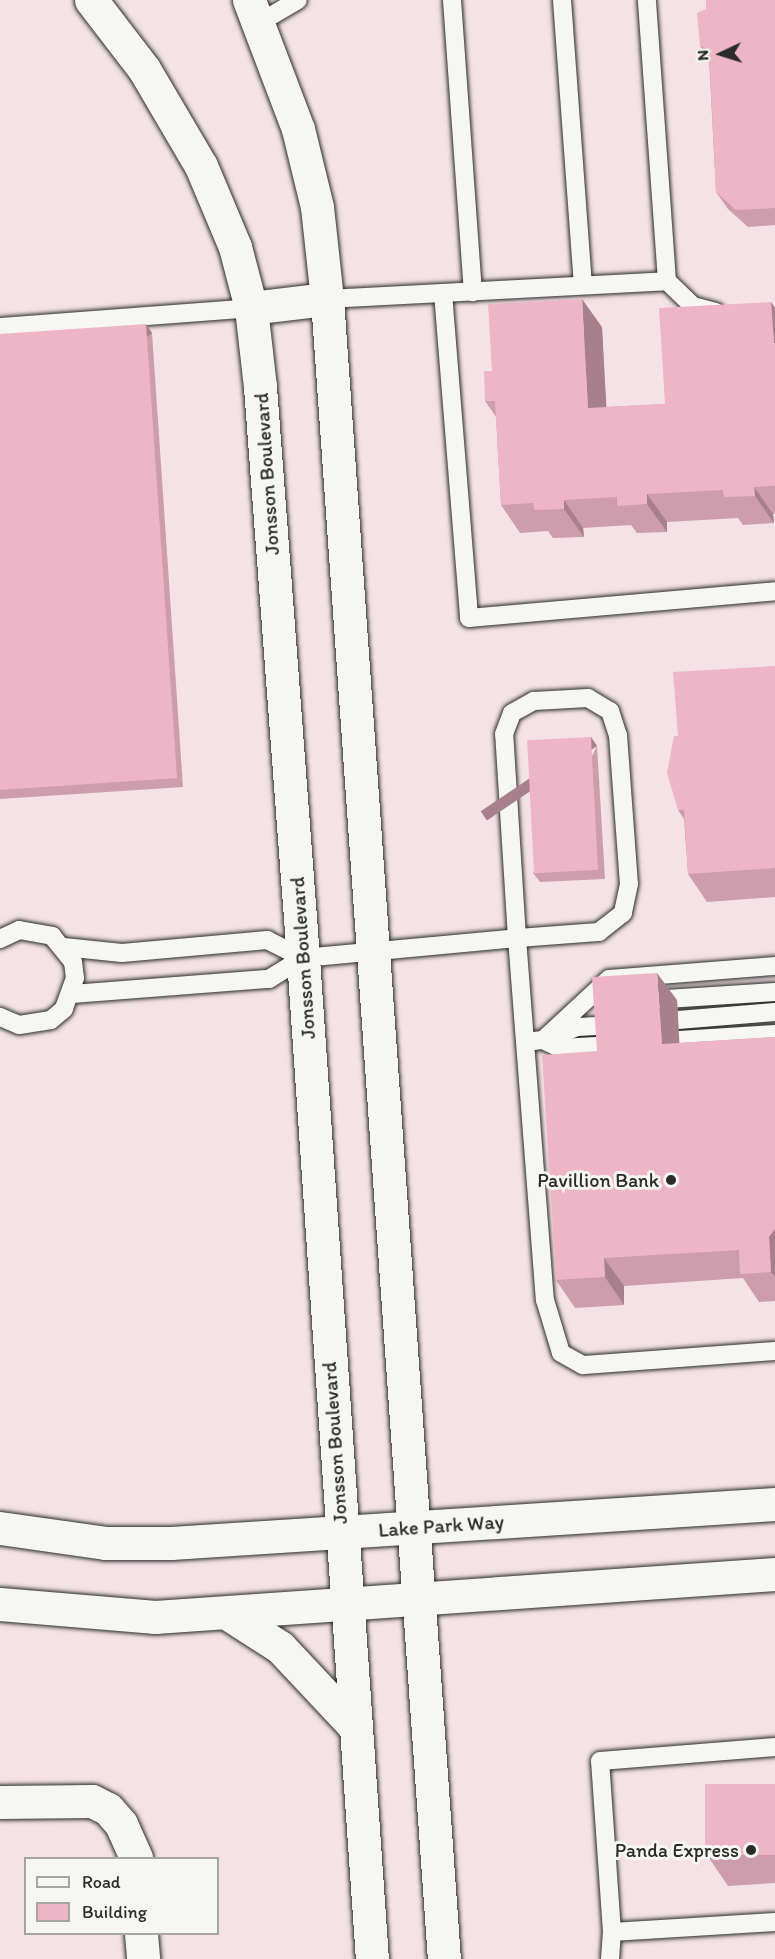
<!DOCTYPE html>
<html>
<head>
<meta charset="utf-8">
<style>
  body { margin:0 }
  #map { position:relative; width:775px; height:1959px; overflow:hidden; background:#f4e2e6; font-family:Itim,sans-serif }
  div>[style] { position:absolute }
  .roads { filter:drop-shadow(0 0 2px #2b2b2b) drop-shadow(0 0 2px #2b2b2b) }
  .service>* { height:18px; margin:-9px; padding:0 9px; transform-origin:9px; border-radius:9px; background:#f6f6f2 }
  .minor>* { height:33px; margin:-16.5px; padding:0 16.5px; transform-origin:16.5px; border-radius:16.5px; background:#f6f6f2 }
  .tertiary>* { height:33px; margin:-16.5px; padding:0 16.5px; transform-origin:16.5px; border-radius:16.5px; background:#f6f6f2 }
  .wall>* { inset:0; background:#cd9cad }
  .shaded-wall>* { inset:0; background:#a77f8d; transform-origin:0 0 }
  .building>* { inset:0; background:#eeb5c9; transform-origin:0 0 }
  .dots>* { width:16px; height:16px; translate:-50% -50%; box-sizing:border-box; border:3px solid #f6f6f2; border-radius:50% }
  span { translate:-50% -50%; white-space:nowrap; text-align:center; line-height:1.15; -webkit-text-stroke:6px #f6f6f2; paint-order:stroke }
  .street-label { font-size:20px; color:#2b2b2b }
  .poi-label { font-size:20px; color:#2b2b2b }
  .right { translate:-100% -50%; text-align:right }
  .legend { position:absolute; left:24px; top:1857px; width:195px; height:78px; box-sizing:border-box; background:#f6f6f2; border:2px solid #a5a5a2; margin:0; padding:8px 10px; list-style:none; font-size:18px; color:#2b2b2b }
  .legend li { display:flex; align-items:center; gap:12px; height:30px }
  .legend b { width:30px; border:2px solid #a5a5a2 }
  .north { position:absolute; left:691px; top:24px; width:60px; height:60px; -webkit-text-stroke:4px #f6f6f2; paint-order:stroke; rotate:266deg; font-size:16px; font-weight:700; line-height:24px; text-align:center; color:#2b2b2b }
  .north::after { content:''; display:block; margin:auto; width:21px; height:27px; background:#2b2b2b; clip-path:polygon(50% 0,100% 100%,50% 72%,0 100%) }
</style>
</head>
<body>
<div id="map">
  <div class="roads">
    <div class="service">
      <i style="left:452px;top:0;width:293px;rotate:85.9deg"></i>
      <i style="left:562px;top:0;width:285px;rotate:85.8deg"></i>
      <i style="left:259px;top:23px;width:45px;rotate:-30.5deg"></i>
      <i style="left:667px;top:281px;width:36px;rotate:44deg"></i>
      <i style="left:693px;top:306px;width:24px;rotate:15deg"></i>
      <i style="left:443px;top:293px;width:326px;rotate:85.4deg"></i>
      <i style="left:469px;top:618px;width:307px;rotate:-5deg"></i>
      <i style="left:327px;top:299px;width:340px;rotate:-3deg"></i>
      <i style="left:667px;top:281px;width:282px;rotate:-94.1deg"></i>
      <i style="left:0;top:327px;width:252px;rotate:-4.3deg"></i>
      <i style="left:588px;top:698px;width:26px;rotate:31deg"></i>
      <i style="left:610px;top:711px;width:25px;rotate:72deg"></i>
      <i style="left:618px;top:735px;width:149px;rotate:85.8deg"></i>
      <i style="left:629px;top:884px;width:30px;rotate:102deg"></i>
      <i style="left:623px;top:913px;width:31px;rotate:142deg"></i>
      <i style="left:599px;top:932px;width:82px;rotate:175.8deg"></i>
      <i style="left:517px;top:938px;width:204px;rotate:-93.6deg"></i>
      <i style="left:504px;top:734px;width:22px;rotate:-69deg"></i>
      <i style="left:512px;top:713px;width:25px;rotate:-29deg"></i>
      <i style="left:534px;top:701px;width:54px;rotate:-3.2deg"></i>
      <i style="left:0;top:939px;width:21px;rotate:-25deg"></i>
      <i style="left:19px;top:930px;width:34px;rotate:10deg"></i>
      <i style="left:52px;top:936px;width:33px;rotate:51deg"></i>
      <i style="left:73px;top:962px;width:16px;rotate:83deg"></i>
      <i style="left:75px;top:978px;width:33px;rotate:110deg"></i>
      <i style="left:64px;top:1009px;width:17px;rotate:140deg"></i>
      <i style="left:51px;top:1020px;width:32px;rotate:171deg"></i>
      <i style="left:19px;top:1025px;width:21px;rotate:-157deg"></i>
      <i style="left:64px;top:947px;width:58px;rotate:5.9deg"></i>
      <i style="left:122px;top:953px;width:146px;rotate:-5.1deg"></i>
      <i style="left:267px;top:940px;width:40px;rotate:26.6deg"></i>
      <i style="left:72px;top:994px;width:198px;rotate:-4.4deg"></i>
      <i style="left:269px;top:979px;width:40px;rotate:-32deg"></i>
      <i style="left:303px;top:958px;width:215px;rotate:-5.3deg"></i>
      <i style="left:517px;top:938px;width:363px;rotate:85.6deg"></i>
      <i style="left:545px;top:1300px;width:55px;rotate:73.2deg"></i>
      <i style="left:561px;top:1353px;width:25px;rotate:29deg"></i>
      <i style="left:583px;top:1365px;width:193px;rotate:-4.2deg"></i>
      <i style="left:651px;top:1000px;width:124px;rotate:-3.7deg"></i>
      <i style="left:678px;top:1020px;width:97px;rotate:-4.7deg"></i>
      <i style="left:553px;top:1037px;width:26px;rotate:-23deg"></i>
      <i style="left:577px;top:1027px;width:36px;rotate:-3deg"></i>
      <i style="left:543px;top:1040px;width:19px;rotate:25deg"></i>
      <i style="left:560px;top:1048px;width:54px;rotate:-3.2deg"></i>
      <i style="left:679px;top:1040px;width:96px;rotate:-3.6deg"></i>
      <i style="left:526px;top:1042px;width:17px;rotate:-7deg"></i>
      <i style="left:543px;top:1040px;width:90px;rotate:-42.7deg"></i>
      <i style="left:609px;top:979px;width:167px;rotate:-4.5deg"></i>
      <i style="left:612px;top:1932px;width:163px;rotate:-3.5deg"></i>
      <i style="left:610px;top:1959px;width:27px;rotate:-86deg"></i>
      <i style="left:612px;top:1932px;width:171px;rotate:-94deg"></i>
      <i style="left:600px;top:1761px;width:176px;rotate:-4.6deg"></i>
    </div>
    <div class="minor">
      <i style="left:0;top:1802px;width:92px;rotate:-0.6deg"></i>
      <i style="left:92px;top:1801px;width:18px;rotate:27deg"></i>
      <i style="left:108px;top:1809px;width:20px;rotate:49deg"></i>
      <i style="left:121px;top:1824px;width:37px;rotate:66deg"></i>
      <i style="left:141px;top:1934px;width:25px;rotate:85deg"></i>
    </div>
    <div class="tertiary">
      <i style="left:91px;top:0;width:87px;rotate:52.5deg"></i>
      <i style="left:144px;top:69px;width:113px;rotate:59.6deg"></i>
      <i style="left:201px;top:166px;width:88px;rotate:67.2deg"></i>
      <i style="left:235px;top:247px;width:63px;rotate:75.3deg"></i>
      <i style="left:251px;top:308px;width:80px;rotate:83.5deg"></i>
      <i style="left:260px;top:387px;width:573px;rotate:85.69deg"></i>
      <i style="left:303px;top:958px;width:1003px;rotate:86.06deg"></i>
      <i style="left:249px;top:0;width:138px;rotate:69.2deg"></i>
      <i style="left:298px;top:129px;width:80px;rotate:76.3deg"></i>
      <i style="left:317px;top:207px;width:93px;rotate:83.8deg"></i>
      <i style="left:327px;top:299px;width:1664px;rotate:85.97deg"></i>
      <i style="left:251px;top:308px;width:77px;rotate:-6.8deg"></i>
      <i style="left:0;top:1528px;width:106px;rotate:8.1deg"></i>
      <i style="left:105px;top:1543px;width:66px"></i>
      <i style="left:171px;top:1543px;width:605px;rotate:-3.69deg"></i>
      <i style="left:0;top:1604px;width:156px;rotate:4.8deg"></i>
      <i style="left:155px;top:1617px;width:621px;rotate:-3.97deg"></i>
      <i style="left:227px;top:1613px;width:63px;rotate:32.7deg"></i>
      <i style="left:280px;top:1647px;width:110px;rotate:46.8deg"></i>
    </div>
  </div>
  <div class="wall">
    <i style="clip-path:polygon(775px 0,775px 225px,748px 227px,728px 209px,716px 192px,709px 59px,700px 46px)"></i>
    <i style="clip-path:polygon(771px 302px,775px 308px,775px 514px,773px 514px,774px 523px,743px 525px,738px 518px,667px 522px,667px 532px,637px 533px,631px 525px,583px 528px,584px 537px,553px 538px,548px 531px,520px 533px,501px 505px,496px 417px,485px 401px,492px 371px,602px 327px,606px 407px,665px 404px)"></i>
    <i style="clip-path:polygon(152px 333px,183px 787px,0 799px,0 334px)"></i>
    <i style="clip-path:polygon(775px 666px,775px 897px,707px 902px,688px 874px,684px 819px,678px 810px,678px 736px)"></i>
    <i style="clip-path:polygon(597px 746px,605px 879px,540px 882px,533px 873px)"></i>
    <i style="clip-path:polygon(677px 1000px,679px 1043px,775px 1037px,775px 1301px,759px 1302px,743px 1278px,624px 1286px,624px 1305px,575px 1308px,556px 1280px,597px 1051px)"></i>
    <i style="clip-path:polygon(775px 1784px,775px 1883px,728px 1886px,709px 1858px)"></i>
  </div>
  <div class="shaded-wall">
    <i style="clip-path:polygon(582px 299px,602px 327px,608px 436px,588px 408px)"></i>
    <i style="clip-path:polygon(771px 302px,775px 308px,775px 345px,774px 343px)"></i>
    <i style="left:146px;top:324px;width:11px;height:455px;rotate:56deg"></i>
    <i style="clip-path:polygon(754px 487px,773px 514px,774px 523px,755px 496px)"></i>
    <i style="clip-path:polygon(647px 494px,667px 522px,667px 532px,647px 504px)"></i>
    <i style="clip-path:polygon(564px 500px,583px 528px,584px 537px,564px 509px)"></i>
    <i style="left:591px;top:737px;width:11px;height:133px;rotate:56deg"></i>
    <i style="clip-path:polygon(657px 973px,677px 1000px,681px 1072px,662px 1044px)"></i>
    <i style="clip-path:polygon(775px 1229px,775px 1277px,771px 1272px,769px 1237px)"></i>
    <i style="clip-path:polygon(604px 1258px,624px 1286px,624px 1305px,605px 1277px)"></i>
  </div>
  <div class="building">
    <i style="clip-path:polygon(706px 0,775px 0,775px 208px,736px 210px,716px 192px,709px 50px,700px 46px,697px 13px,706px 9px)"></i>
    <i style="clip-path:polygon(582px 299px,588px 408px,665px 404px,659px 308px,771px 302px,774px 343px,775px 343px,775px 486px,754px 487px,755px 496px,724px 497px,723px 490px,647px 494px,647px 504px,617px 506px,617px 497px,564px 500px,564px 509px,534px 510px,533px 503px,501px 505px,495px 401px,485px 401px,484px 371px,492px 371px,488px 304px)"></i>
    <i style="clip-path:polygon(146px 324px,177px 778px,0 790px,0 334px)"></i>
    <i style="clip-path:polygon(775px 666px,775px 868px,688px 874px,684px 810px,678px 810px,667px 773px,674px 736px,678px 736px,673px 672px)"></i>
    <i style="left:591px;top:737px;width:133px;height:64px;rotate:87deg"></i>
    <i style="clip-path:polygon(657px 973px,662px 1044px,775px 1037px,775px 1229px,769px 1237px,771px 1272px,740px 1274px,739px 1250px,604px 1258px,605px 1277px,556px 1280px,542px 1055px,597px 1051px,592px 977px)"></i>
    <i style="left:775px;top:1784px;width:71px;height:70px;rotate:90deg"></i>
  </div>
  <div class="dots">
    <i style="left:671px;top:1180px;background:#2b2b2b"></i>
    <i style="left:751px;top:1850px;background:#2b2b2b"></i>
  </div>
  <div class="street-label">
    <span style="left:267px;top:474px;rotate:-94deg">Jonsson Boulevard</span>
    <span style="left:303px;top:958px;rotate:-94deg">Jonsson Boulevard</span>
    <span style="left:335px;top:1443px;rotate:-94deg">Jonsson Boulevard</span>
    <span style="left:441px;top:1526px;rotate:-4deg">Lake Park Way</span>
  </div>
  <div class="poi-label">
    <span class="right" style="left:659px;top:1180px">Pavillion Bank</span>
    <span class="right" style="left:739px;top:1850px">Panda Express</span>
  </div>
  <ul class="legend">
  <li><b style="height:8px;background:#f6f6f2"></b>Road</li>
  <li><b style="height:16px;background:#eeb5c9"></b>Building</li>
  </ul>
  <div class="north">N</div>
</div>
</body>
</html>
